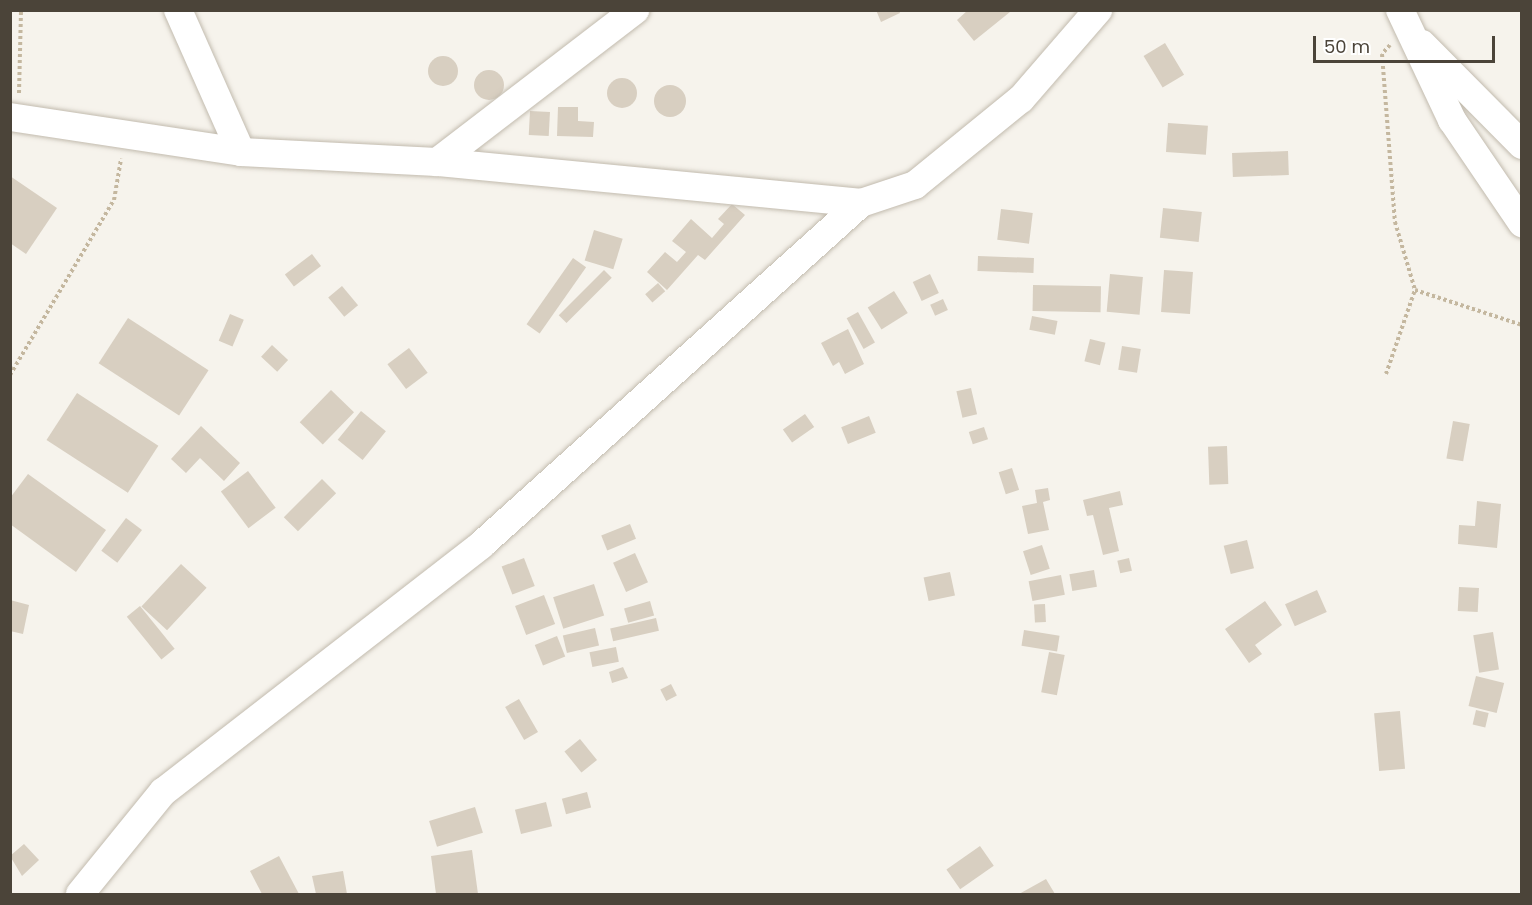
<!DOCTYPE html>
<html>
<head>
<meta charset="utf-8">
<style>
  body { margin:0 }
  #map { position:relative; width:1532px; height:905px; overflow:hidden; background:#f6f3ec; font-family:Poppins,sans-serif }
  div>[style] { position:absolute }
  .building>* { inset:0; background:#d8cfc1; transform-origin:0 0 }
  .round { border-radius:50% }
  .path>* { height:4px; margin-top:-2px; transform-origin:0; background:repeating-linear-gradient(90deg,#c4b79f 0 3px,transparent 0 6px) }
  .roads { filter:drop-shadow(0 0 2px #c2bbae) drop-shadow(0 0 2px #c2bbae) }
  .minor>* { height:28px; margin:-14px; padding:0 14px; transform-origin:14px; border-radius:14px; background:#fff }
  span { translate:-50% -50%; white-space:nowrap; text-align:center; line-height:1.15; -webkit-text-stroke:4.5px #fff; paint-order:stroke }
  .frame { position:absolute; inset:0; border:12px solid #4b4439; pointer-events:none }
  .scale { position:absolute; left:1313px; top:36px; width:182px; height:27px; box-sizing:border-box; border:3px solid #4b4439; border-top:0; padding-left:8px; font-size:18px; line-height:21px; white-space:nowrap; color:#4b4439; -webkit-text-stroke:4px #fff; paint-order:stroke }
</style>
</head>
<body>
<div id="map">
  <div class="building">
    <i style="clip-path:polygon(876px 10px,899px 10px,900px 13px,881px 22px)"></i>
    <i style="clip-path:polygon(968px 10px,1009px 10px,1010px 12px,974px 41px,957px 20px)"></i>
    <i style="left:1165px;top:43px;width:37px;height:25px;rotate:59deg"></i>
    <i class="round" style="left:428px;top:56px;width:30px;height:30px"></i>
    <i class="round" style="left:474px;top:70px;width:30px;height:30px"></i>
    <i class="round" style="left:607px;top:78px;width:30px;height:30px"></i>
    <i class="round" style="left:654px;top:85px;width:32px;height:32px"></i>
    <i style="clip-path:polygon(558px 107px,578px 107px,578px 121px,594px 122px,593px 137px,557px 136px)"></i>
    <i style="left:530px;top:111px;width:20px;height:24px;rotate:3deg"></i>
    <i style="left:1168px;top:123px;width:40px;height:29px;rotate:4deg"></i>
    <i style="left:1288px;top:151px;width:24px;height:56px;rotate:88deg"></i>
    <i style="clip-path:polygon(10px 176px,57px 208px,26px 254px,10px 243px)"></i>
    <i style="clip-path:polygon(732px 204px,745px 215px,705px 260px,698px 255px,667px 290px,647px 272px,665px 252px,677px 262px,686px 252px,672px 241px,691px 219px,712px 238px,724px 224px,718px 219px)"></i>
    <i style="left:1163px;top:208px;width:39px;height:30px;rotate:6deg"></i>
    <i style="left:1001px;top:209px;width:32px;height:31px;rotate:7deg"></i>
    <i style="left:594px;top:230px;width:30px;height:32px;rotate:17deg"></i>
    <i style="left:312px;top:254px;width:15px;height:34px;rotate:53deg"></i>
    <i style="left:978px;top:256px;width:56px;height:15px;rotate:2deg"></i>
    <i style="left:573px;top:258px;width:16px;height:81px;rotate:35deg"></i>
    <i style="left:604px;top:270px;width:11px;height:64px;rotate:45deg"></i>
    <i style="left:1164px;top:270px;width:29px;height:42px;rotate:4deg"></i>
    <i style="left:930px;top:274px;width:21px;height:19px;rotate:65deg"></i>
    <i style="left:1110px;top:274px;width:33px;height:38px;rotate:5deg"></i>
    <i style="left:658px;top:283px;width:11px;height:17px;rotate:49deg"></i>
    <i style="left:1033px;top:285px;width:68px;height:26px;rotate:1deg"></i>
    <i style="left:342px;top:286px;width:25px;height:18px;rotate:50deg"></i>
    <i style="left:894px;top:291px;width:26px;height:31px;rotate:58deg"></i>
    <i style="left:943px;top:299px;width:12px;height:14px;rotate:66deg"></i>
    <i style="left:858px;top:312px;width:35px;height:13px;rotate:61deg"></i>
    <i style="left:230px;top:314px;width:15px;height:29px;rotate:23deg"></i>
    <i style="left:1032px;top:316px;width:26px;height:14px;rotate:11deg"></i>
    <i style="left:128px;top:318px;width:96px;height:54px;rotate:33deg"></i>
    <i style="clip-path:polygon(848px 329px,864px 364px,845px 374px,839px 362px,833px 366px,821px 343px)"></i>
    <i style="left:1090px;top:339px;width:16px;height:23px;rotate:14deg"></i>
    <i style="left:272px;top:345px;width:22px;height:16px;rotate:43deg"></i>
    <i style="left:1122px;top:346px;width:19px;height:24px;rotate:9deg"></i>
    <i style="left:409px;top:348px;width:31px;height:27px;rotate:53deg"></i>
    <i style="left:971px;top:388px;width:27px;height:15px;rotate:77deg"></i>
    <i style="left:331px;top:390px;width:32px;height:45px;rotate:44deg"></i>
    <i style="left:77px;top:393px;width:97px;height:56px;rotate:33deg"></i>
    <i style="left:361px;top:411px;width:32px;height:37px;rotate:39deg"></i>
    <i style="left:805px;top:414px;width:16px;height:27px;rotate:55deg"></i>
    <i style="left:869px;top:416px;width:18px;height:30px;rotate:68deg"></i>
    <i style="left:1453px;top:421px;width:17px;height:38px;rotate:10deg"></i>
    <i style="clip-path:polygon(201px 426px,240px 463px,224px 481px,200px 458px,186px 473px,171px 459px)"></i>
    <i style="left:984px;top:427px;width:13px;height:16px;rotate:72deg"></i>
    <i style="left:1227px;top:446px;width:38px;height:19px;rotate:88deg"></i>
    <i style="left:1012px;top:468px;width:23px;height:14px;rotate:72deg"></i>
    <i style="left:248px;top:471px;width:46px;height:34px;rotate:53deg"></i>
    <i style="clip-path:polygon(28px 474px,106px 530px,76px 572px,10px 524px,10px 498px)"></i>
    <i style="left:322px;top:479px;width:20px;height:54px;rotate:45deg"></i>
    <i style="clip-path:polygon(1048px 488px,1050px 500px,1043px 502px,1049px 530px,1028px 534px,1022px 506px,1037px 503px,1035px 490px)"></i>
    <i style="clip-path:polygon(1120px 491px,1123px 505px,1109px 508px,1119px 551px,1103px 555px,1093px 515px,1087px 516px,1083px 500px)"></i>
    <i style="clip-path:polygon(1477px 501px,1501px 504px,1497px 548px,1458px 544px,1459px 525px,1475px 526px)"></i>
    <i style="left:126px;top:518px;width:20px;height:41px;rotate:37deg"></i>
    <i style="left:630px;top:524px;width:16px;height:31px;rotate:68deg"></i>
    <i style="left:1247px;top:540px;width:29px;height:24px;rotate:76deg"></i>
    <i style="left:1042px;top:545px;width:25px;height:20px;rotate:72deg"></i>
    <i style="left:635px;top:553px;width:32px;height:24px;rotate:66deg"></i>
    <i style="left:524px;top:558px;width:30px;height:24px;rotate:69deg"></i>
    <i style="left:1129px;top:558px;width:13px;height:12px;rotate:77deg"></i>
    <i style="left:181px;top:564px;width:35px;height:58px;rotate:43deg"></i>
    <i style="left:1094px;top:570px;width:17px;height:25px;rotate:80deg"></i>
    <i style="left:950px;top:572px;width:24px;height:27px;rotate:78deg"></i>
    <i style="left:1061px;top:575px;width:20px;height:33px;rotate:79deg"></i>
    <i style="left:594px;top:584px;width:33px;height:43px;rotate:72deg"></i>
    <i style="left:1459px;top:587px;width:20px;height:24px;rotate:3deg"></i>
    <i style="left:1317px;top:590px;width:24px;height:35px;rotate:66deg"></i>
    <i style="left:544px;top:595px;width:31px;height:31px;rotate:69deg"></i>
    <i style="clip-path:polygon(10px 600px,29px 605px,23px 634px,10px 631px)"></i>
    <i style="left:650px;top:601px;width:15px;height:27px;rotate:74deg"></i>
    <i style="clip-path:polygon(1265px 601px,1282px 625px,1255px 645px,1262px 654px,1249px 663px,1225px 629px)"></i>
    <i style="left:1045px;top:604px;width:18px;height:11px;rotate:87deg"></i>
    <i style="left:140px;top:606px;width:55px;height:17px;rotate:51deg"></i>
    <i style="left:656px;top:618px;width:13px;height:47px;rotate:77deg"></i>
    <i style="left:595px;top:628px;width:18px;height:33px;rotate:77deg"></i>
    <i style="left:1024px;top:630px;width:36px;height:16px;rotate:9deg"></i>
    <i style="left:1493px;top:632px;width:38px;height:20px;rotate:81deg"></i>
    <i style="left:557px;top:636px;width:22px;height:24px;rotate:68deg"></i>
    <i style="left:616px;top:647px;width:15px;height:27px;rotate:79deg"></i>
    <i style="left:1049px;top:652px;width:16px;height:41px;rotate:11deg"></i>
    <i style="clip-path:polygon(623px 667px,628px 678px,612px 683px,609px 672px)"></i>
    <i style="left:1476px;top:676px;width:29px;height:31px;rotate:14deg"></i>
    <i style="left:671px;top:684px;width:13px;height:12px;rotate:63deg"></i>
    <i style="left:519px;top:699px;width:38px;height:16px;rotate:60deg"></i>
    <i style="left:1476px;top:710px;width:13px;height:15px;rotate:13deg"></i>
    <i style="left:1400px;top:711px;width:58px;height:26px;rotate:85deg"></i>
    <i style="left:580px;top:739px;width:27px;height:20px;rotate:51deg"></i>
    <i style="left:587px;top:792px;width:16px;height:26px;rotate:75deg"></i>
    <i style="left:546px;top:802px;width:25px;height:32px;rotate:76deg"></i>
    <i style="left:475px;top:807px;width:27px;height:48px;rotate:73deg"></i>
    <i style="clip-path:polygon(24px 844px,39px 860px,22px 876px,10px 856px)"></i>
    <i style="left:980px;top:846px;width:24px;height:41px;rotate:55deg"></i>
    <i style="clip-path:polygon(472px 850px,478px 894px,436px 894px,431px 856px)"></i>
    <i style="clip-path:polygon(279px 856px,299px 894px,262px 894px,250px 871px)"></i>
    <i style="clip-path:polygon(343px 871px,347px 894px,316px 894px,312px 876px)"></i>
    <i style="clip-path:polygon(1046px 879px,1055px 894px,1019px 894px)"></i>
  </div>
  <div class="path">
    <i style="left:1390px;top:45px;width:12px;rotate:132deg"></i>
    <i style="left:1382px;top:54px;width:169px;rotate:85.6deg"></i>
    <i style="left:1395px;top:222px;width:71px;rotate:73.6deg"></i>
    <i style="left:19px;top:93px;width:83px;rotate:-88.6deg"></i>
    <i style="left:1386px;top:374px;width:89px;rotate:-71deg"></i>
    <i style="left:1415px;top:290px;width:113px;rotate:18.1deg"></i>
    <i style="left:10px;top:375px;width:204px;rotate:-59.3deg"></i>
    <i style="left:114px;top:200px;width:42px;rotate:-80.3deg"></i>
  </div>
  <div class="roads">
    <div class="minor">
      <i style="left:178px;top:10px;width:155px;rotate:66.1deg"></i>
      <i style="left:1400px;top:10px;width:122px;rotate:64.7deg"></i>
      <i style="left:1452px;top:120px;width:125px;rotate:55.8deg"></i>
      <i style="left:1422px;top:44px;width:142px;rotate:45.3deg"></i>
      <i style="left:10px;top:117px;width:234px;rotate:8.6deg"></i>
      <i style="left:241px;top:152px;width:196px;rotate:2.9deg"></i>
      <i style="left:437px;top:162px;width:426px;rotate:5.5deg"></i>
      <i style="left:437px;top:162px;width:250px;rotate:-37.5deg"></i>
      <i style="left:80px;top:894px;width:132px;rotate:-50.9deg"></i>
      <i style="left:163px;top:792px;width:403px;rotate:-37.8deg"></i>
      <i style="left:481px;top:545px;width:511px;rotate:-41.99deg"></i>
      <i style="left:861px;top:203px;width:57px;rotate:-18.4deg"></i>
      <i style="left:915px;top:185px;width:136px;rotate:-39.1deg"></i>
      <i style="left:1021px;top:99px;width:118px;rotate:-49.1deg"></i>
    </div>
  </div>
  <div class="frame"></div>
  <div class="scale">50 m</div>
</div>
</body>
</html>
